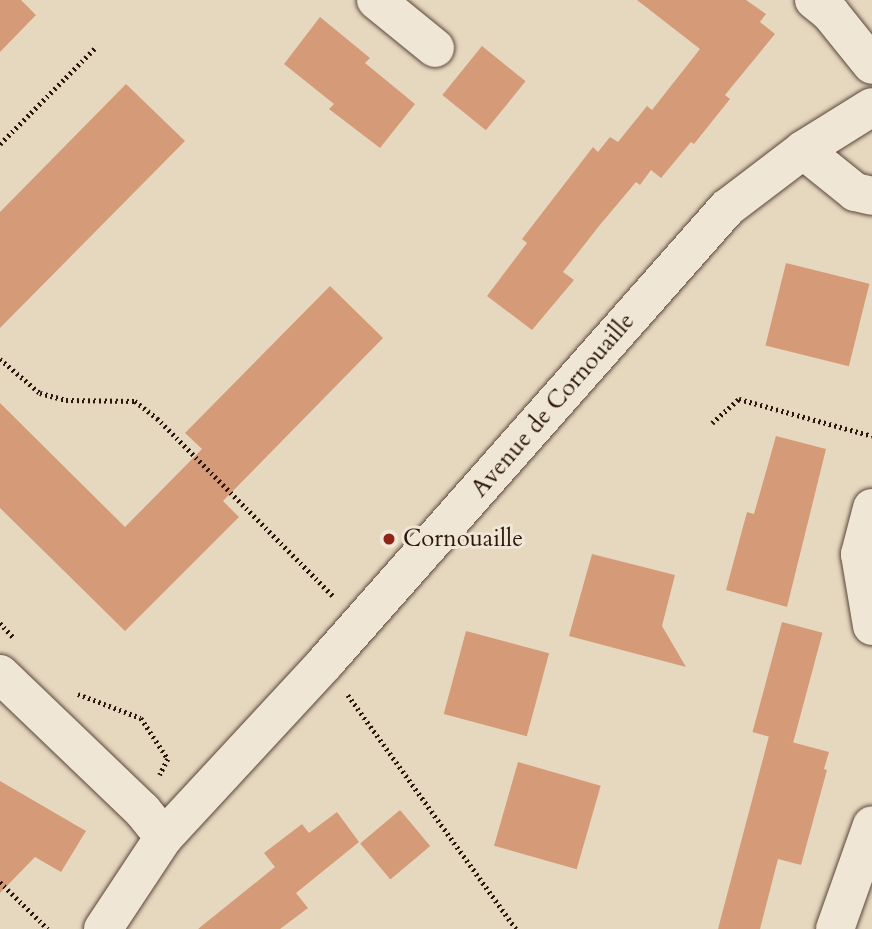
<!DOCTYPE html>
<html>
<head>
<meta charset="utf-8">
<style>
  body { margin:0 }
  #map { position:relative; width:872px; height:929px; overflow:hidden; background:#e6d8bf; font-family:Cardo,serif }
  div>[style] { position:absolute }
  .building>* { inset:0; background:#d59b79; transform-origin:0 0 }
  .path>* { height:4.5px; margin-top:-2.25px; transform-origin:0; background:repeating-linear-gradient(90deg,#2d160e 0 2px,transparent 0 5.5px) }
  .roads { filter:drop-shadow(0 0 2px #5b463a) drop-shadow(0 0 2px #5b463a) }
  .minor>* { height:38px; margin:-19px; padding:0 19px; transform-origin:19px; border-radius:19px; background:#efe6d5 }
  .dots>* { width:19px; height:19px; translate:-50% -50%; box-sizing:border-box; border:4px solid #efe6d5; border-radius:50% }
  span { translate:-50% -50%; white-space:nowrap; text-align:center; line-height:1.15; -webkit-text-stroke:6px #efe6d5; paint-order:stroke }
  .street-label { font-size:24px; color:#2d160e }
  .poi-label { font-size:24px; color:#2d160e }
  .left { translate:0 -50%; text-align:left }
</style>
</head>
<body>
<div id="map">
  <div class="building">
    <i style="clip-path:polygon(0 0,21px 0,36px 15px,0 52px)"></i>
    <i style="clip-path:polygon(637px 0,746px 0,766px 14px,760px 22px,775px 34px,725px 95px,730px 99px,694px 144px,691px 142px,661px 178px,651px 170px,640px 185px,636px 182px,599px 226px,563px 272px,574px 280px,532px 330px,487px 296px,527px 243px,522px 239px,593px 147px,598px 152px,610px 137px,618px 142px,647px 106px,652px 110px,700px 49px)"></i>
    <i style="clip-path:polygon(320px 17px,370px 58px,365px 63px,415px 104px,380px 148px,329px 109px,334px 104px,284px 64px)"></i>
    <i style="left:482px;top:46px;width:56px;height:63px;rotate:39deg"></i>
    <i style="clip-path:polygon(126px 84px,185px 141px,0 328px,0 212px)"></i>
    <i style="left:786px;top:263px;width:86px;height:85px;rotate:14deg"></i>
    <i style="clip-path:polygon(330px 286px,383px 338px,223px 501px,239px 517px,125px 631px,0 508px,0 403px,125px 527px,202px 449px,185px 433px)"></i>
    <i style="clip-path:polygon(776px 436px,826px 449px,787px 607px,726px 590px,747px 512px,754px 514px)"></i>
    <i style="clip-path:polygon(592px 554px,675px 575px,662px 626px,686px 667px,569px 636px)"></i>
    <i style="left:782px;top:622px;width:42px;height:114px;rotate:15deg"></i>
    <i style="left:466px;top:631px;width:86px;height:86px;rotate:15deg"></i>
    <i style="clip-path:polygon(769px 736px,829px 752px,824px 769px,827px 770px,801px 865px,778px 859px,760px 929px,718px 929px)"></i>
    <i style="left:518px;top:762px;width:86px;height:87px;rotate:16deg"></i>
    <i style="clip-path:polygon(0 781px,86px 831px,61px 872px,35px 857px,0 893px)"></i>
    <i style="left:400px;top:810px;width:47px;height:52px;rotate:50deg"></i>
    <i style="clip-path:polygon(337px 812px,359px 842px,296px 893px,308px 908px,280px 929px,198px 929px,275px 867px,264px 853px,302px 824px,309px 833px)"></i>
  </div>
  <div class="path">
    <i style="left:0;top:144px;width:136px;rotate:-45.3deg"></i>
    <i style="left:0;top:359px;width:52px;rotate:40.4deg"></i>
    <i style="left:40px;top:393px;width:27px;rotate:15deg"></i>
    <i style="left:66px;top:400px;width:69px;rotate:0.8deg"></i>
    <i style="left:135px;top:401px;width:28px;rotate:38deg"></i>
    <i style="left:157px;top:418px;width:250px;rotate:45.3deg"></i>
    <i style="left:712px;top:423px;width:36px;rotate:-42deg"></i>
    <i style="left:739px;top:399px;width:138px;rotate:15.5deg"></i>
    <i style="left:0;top:623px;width:21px;rotate:47deg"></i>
    <i style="left:78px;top:694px;width:67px;rotate:20.9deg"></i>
    <i style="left:141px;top:718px;width:49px;rotate:56.6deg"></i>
    <i style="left:168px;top:759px;width:18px;rotate:117deg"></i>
    <i style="left:348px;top:695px;width:288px;rotate:54.3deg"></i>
    <i style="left:0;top:882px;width:67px;rotate:44.4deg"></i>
  </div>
  <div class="roads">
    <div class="minor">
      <i style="left:376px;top:0;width:76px;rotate:39.1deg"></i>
      <i style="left:814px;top:0;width:22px;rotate:39deg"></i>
      <i style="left:831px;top:14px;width:65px;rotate:51.2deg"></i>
      <i style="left:803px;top:150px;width:67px;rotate:38.9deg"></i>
      <i style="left:855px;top:192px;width:17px;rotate:13deg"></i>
      <i style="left:872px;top:508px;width:48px;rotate:104.6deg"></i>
      <i style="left:860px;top:554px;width:73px;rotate:80.5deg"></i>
      <i style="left:0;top:674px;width:197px;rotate:43.8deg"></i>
      <i style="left:142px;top:810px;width:35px;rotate:51deg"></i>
      <i style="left:103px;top:929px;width:110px;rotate:-56.5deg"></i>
      <i style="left:164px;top:837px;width:237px;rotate:-47.2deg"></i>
      <i style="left:325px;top:663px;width:607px;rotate:-48.54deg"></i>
      <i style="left:727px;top:208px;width:96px;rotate:-37.3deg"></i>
      <i style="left:803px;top:150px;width:81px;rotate:-31.9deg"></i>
      <i style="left:835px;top:929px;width:110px;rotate:-70.4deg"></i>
    </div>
  </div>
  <div class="dots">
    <i style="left:389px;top:539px;background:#8f2418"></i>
  </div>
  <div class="street-label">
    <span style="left:553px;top:405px;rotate:-49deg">Avenue de Cornouaille</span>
  </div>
  <div class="poi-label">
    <span class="left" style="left:403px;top:539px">Cornouaille</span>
  </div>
</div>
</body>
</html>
